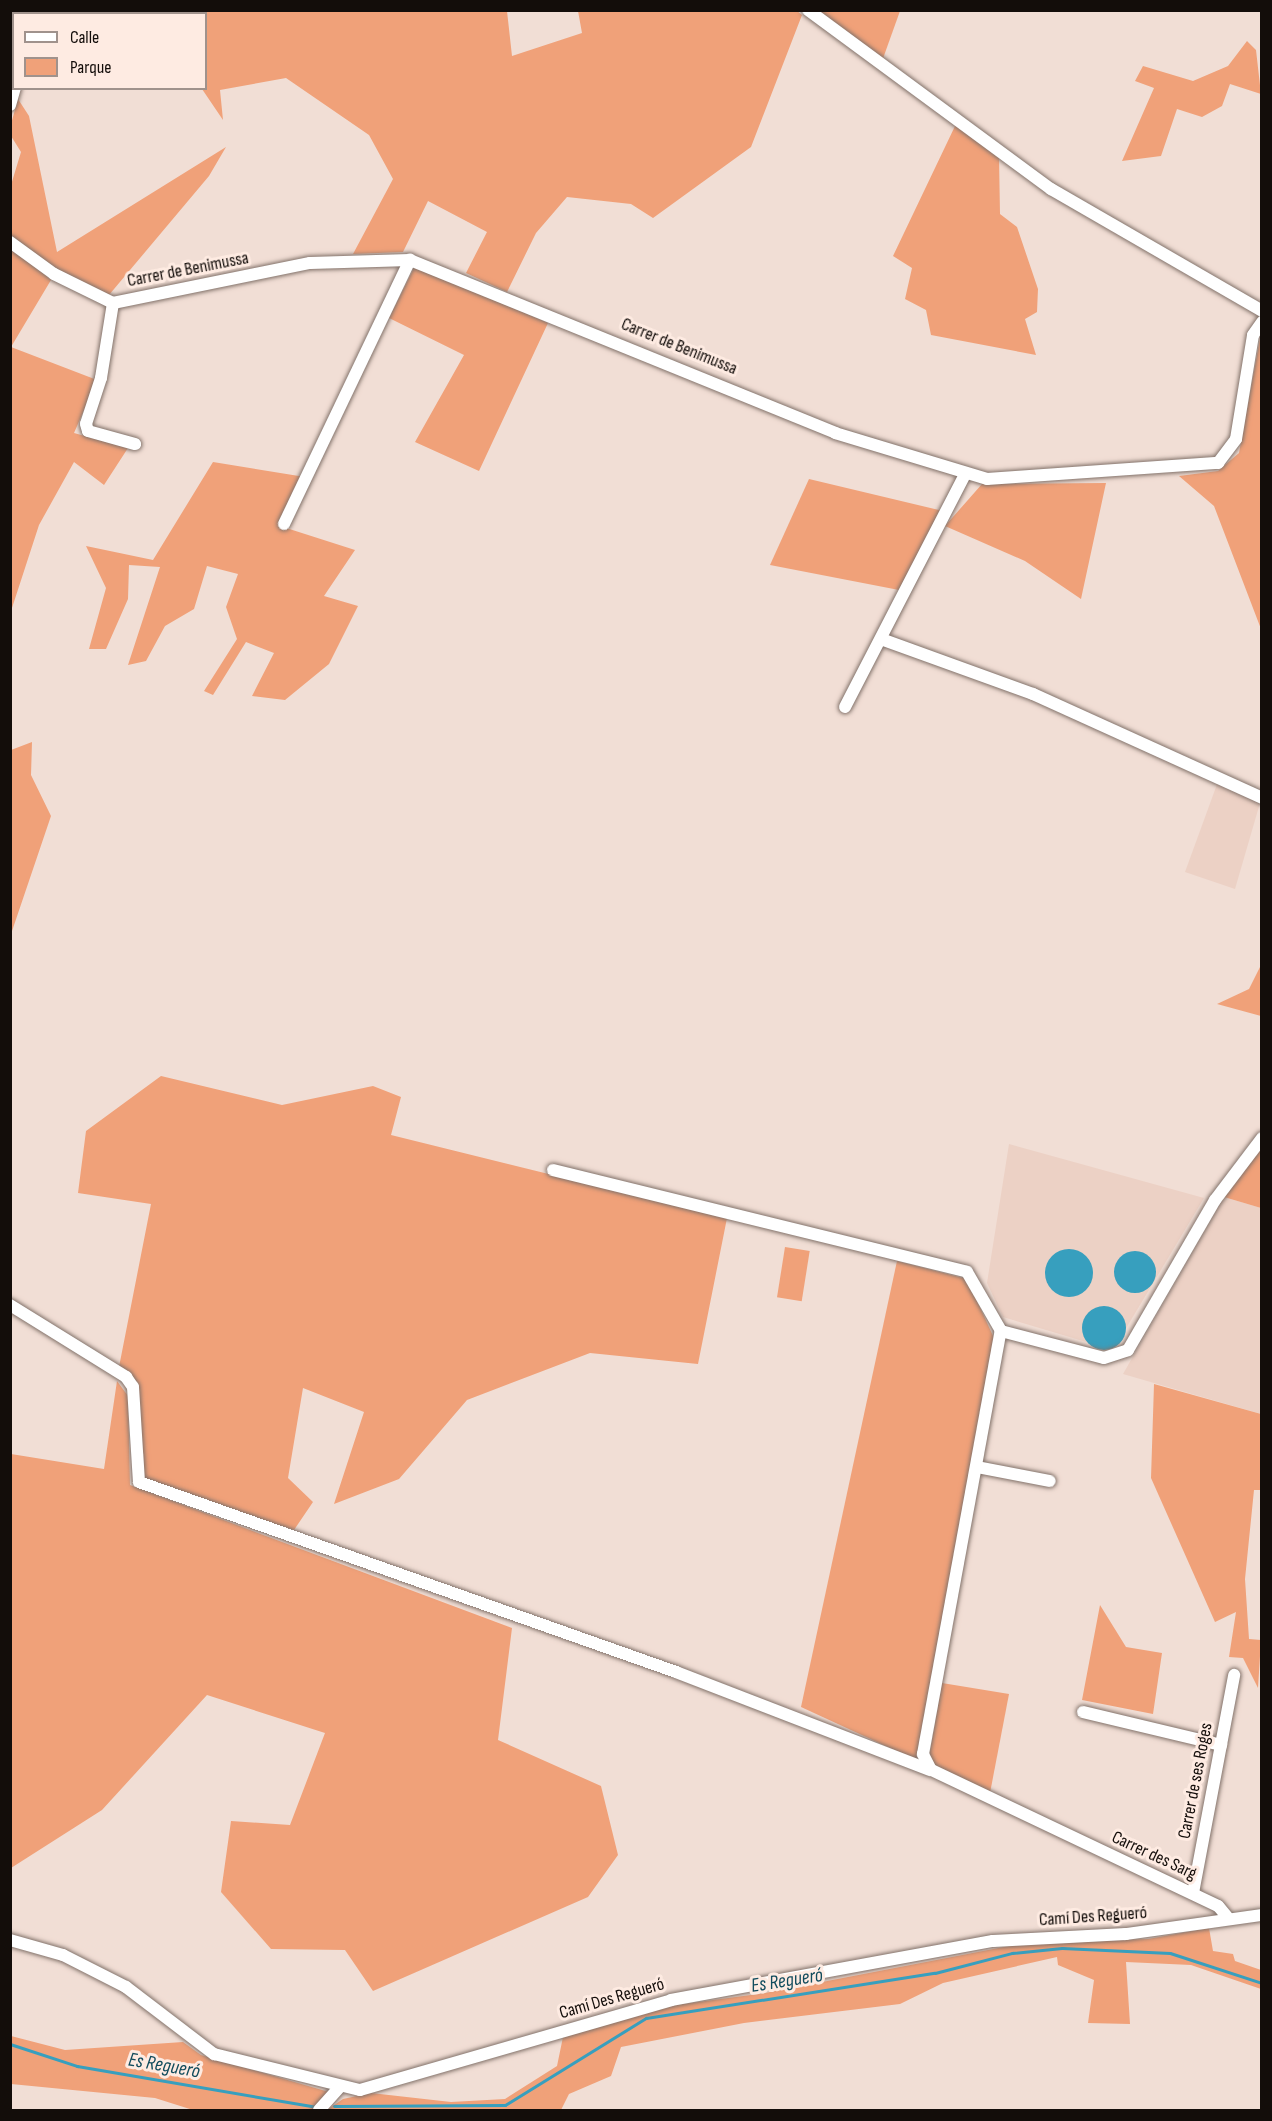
<!DOCTYPE html>
<html>
<head>
<meta charset="utf-8">
<style>
  body { margin:0 }
  #map { position:relative; width:1272px; height:2121px; overflow:hidden; background:#f1ded5; font-family:"Sofia Sans Condensed",sans-serif }
  div>[style] { position:absolute }
  .built>* { inset:0; background:#ecd1c5 }
  .green>* { inset:0; background:#f0a179; transform-origin:0 0 }
  .water>* { inset:0; background:#379fbe }
  .round { border-radius:50% }
  .stream>* { height:3px; margin:-1.5px; padding:0 1.5px; transform-origin:1.5px; border-radius:1.5px; background:#379fbe }
  .roads { filter:drop-shadow(0 0 2px #82726a) drop-shadow(0 0 2px #82726a) }
  .minor>* { height:12px; margin:-6px; padding:0 6px; transform-origin:6px; border-radius:6px; background:#fff }
  span { translate:-50% -50%; white-space:nowrap; text-align:center; line-height:1.15; -webkit-text-stroke:6px #feebe2; paint-order:stroke }
  .street-label { font-size:18px; color:#130d0a }
  .water-label { font-size:20px; color:#124c5d; font-style:italic }
  .frame { position:absolute; inset:0; border:12px solid #130d0a; pointer-events:none }
  .legend { position:absolute; left:12px; top:12px; width:195px; height:78px; box-sizing:border-box; background:#feebe2; border:2px solid #a0928c; margin:0; padding:8px 10px; list-style:none; font-size:18px; color:#130d0a }
  .legend li { display:flex; align-items:center; gap:12px; height:30px }
  .legend b { width:30px; border:2px solid #a0928c }
</style>
</head>
<body>
<div id="map">
  <div class="built">
    <i style="clip-path:polygon(1220px 776px,1260px 803px,1235px 889px,1185px 872px)"></i>
    <i style="clip-path:polygon(1009px 1144px,1204px 1198px,1113px 1350px,1003px 1317px,987px 1283px)"></i>
    <i style="clip-path:polygon(1224px 1197px,1261px 1208px,1261px 1414px,1123px 1374px)"></i>
  </div>
  <div class="green">
    <i style="clip-path:polygon(796px 10px,802px 15px,751px 147px,653px 218px,631px 204px,567px 197px,536px 233px,507px 292px,466px 273px,487px 232px,428px 201px,403px 252px,353px 254px,393px 179px,369px 135px,286px 78px,220px 90px,223px 120px,202px 89px,206px 14px,107px 14px,101px 11px,507px 11px,512px 56px,582px 33px,578px 11px)"></i>
    <i style="clip-path:polygon(811px 11px,900px 11px,881px 64px)"></i>
    <i style="clip-path:polygon(1247px 41px,1256px 50px,1261px 94px,1230px 84px,1222px 106px,1202px 117px,1177px 109px,1161px 156px,1122px 161px,1154px 88px,1135px 81px,1143px 66px,1193px 81px,1228px 66px)"></i>
    <i style="clip-path:polygon(18px 99px,29px 116px,57px 252px,226px 147px,209px 176px,109px 295px,57px 270px,11px 235px,11px 185px,21px 152px,11px 136px,11px 124px)"></i>
    <i style="clip-path:polygon(956px 124px,999px 156px,1000px 214px,1017px 227px,1038px 289px,1037px 312px,1025px 319px,1036px 355px,931px 335px,926px 310px,905px 299px,912px 268px,893px 256px)"></i>
    <i style="clip-path:polygon(11px 245px,51px 280px,11px 347px,97px 380px,74px 433px,128px 448px,104px 485px,74px 462px,39px 525px,11px 611px)"></i>
    <i style="clip-path:polygon(415px 266px,548px 323px,479px 471px,415px 442px,464px 355px,389px 318px)"></i>
    <i style="clip-path:polygon(1261px 333px,1261px 629px,1214px 506px,1179px 476px,1218px 471px,1239px 453px)"></i>
    <i style="clip-path:polygon(213px 462px,305px 477px,280px 526px,355px 550px,324px 596px,358px 606px,329px 664px,285px 700px,252px 696px,274px 653px,246px 642px,213px 695px,204px 691px,237px 639px,226px 607px,238px 574px,207px 566px,194px 609px,165px 626px,146px 661px,128px 665px,160px 567px,129px 565px,128px 599px,106px 649px,89px 649px,106px 588px,86px 546px,153px 560px)"></i>
    <i style="clip-path:polygon(809px 479px,943px 511px,899px 590px,770px 565px)"></i>
    <i style="clip-path:polygon(1106px 483px,1081px 599px,1025px 561px,945px 526px,982px 484px)"></i>
    <i style="clip-path:polygon(32px 742px,31px 775px,51px 816px,11px 934px,11px 750px)"></i>
    <i style="clip-path:polygon(1261px 965px,1261px 1016px,1217px 1004px,1249px 989px)"></i>
    <i style="clip-path:polygon(161px 1076px,282px 1105px,373px 1086px,401px 1097px,391px 1135px,727px 1218px,698px 1364px,590px 1353px,467px 1400px,399px 1479px,334px 1504px,364px 1412px,303px 1388px,288px 1478px,313px 1502px,294px 1530px,150px 1484px,140px 1473px,137px 1383px,119px 1367px,151px 1204px,78px 1193px,86px 1131px)"></i>
    <i style="clip-path:polygon(1261px 1147px,1261px 1208px,1224px 1197px)"></i>
    <i style="left:785px;top:1247px;width:25px;height:51px;rotate:9deg"></i>
    <i style="clip-path:polygon(897px 1261px,967px 1279px,994px 1338px,916px 1760px,801px 1707px)"></i>
    <i style="clip-path:polygon(117px 1381px,128px 1396px,130px 1485px,512px 1628px,498px 1740px,601px 1786px,618px 1855px,588px 1897px,373px 1991px,345px 1950px,271px 1949px,221px 1892px,231px 1821px,290px 1825px,325px 1733px,207px 1695px,102px 1810px,11px 1868px,11px 1454px,104px 1469px)"></i>
    <i style="clip-path:polygon(1154px 1384px,1261px 1414px,1261px 1490px,1254px 1490px,1245px 1579px,1249px 1639px,1261px 1640px,1258px 1688px,1243px 1658px,1229px 1657px,1236px 1612px,1215px 1622px,1151px 1478px)"></i>
    <i style="clip-path:polygon(1100px 1605px,1126px 1647px,1162px 1653px,1153px 1714px,1082px 1700px)"></i>
    <i style="clip-path:polygon(942px 1683px,1009px 1694px,990px 1793px,928px 1763px)"></i>
    <i style="clip-path:polygon(1209px 1928px,1213px 1951px,1233px 1954px,1235px 1961px,1261px 1970px,1261px 1989px,1191px 1965px,1126px 1962px,1130px 2024px,1088px 2023px,1094px 1980px,1058px 1965px,1057px 1957px,943px 1983px,900px 2004px,744px 2023px,621px 2047px,611px 2076px,569px 2094px,561px 2110px,327px 2110px,343px 2099px,371px 2093px,451px 2102px,505px 2099px,557px 2066px,563px 2037px,653px 2008px,765px 1993px,1025px 1943px,1148px 1939px)"></i>
    <i style="clip-path:polygon(11px 2036px,65px 2050px,183px 2042px,201px 2055px,329px 2092px,312px 2110px,193px 2110px,155px 2098px,11px 2084px)"></i>
  </div>
  <div class="water">
    <i class="round" style="left:1045px;top:1249px;width:48px;height:48px"></i>
    <i class="round" style="left:1114px;top:1251px;width:42px;height:42px"></i>
    <i class="round" style="left:1082px;top:1306px;width:44px;height:44px"></i>
  </div>
  <div class="stream">
    <i style="left:10px;top:2044px;width:71px;rotate:18.2deg"></i>
    <i style="left:77px;top:2066px;width:242px;rotate:9.7deg"></i>
    <i style="left:334px;top:2106px;width:171px;rotate:-0.3deg"></i>
    <i style="left:505px;top:2105px;width:166px;rotate:-31.7deg"></i>
    <i style="left:646px;top:2018px;width:292px;rotate:-8.9deg"></i>
    <i style="left:935px;top:1973px;width:80px;rotate:-14.6deg"></i>
    <i style="left:1012px;top:1953px;width:50px;rotate:-5.7deg"></i>
    <i style="left:1062px;top:1948px;width:108px;rotate:2.7deg"></i>
    <i style="left:1170px;top:1953px;width:97px;rotate:18.1deg"></i>
  </div>
  <div class="roads">
    <div class="minor">
      <i style="left:16px;top:10px;width:5px;rotate:53deg"></i>
      <i style="left:808px;top:10px;width:302px;rotate:36.4deg"></i>
      <i style="left:1051px;top:189px;width:244px;rotate:30deg"></i>
      <i style="left:38px;top:14px;width:4px;rotate:-76deg"></i>
      <i style="left:10px;top:105px;width:18px;rotate:-74deg"></i>
      <i style="left:10px;top:242px;width:54px;rotate:36deg"></i>
      <i style="left:54px;top:274px;width:66px;rotate:26.2deg"></i>
      <i style="left:113px;top:303px;width:201px;rotate:-11.5deg"></i>
      <i style="left:310px;top:263px;width:100px;rotate:-1.7deg"></i>
      <i style="left:410px;top:260px;width:459px;rotate:22.1deg"></i>
      <i style="left:835px;top:433px;width:159px;rotate:16.8deg"></i>
      <i style="left:987px;top:479px;width:232px;rotate:-4deg"></i>
      <i style="left:1218px;top:463px;width:30px;rotate:-53deg"></i>
      <i style="left:1236px;top:439px;width:105px;rotate:-80.7deg"></i>
      <i style="left:1253px;top:335px;width:16px;rotate:-55deg"></i>
      <i style="left:113px;top:303px;width:76px;rotate:99.1deg"></i>
      <i style="left:101px;top:378px;width:48px;rotate:108.1deg"></i>
      <i style="left:86px;top:424px;width:7px;rotate:74deg"></i>
      <i style="left:88px;top:431px;width:49px;rotate:15.5deg"></i>
      <i style="left:284px;top:524px;width:293px;rotate:-64.5deg"></i>
      <i style="left:881px;top:639px;width:162px;rotate:19.9deg"></i>
      <i style="left:1033px;top:694px;width:252px;rotate:24.4deg"></i>
      <i style="left:845px;top:707px;width:261px;rotate:-62.7deg"></i>
      <i style="left:553px;top:1170px;width:426px;rotate:13.8deg"></i>
      <i style="left:967px;top:1272px;width:68px;rotate:60deg"></i>
      <i style="left:10px;top:1305px;width:137px;rotate:31.8deg"></i>
      <i style="left:126px;top:1377px;width:12px;rotate:55deg"></i>
      <i style="left:133px;top:1387px;width:95px;rotate:86.4deg"></i>
      <i style="left:139px;top:1482px;width:570px;rotate:19.48deg"></i>
      <i style="left:676px;top:1672px;width:272px;rotate:21.1deg"></i>
      <i style="left:977px;top:1467px;width:74px;rotate:10.9deg"></i>
      <i style="left:1083px;top:1712px;width:142px;rotate:13.4deg"></i>
      <i style="left:1193px;top:1893px;width:222px;rotate:-79.3deg"></i>
      <i style="left:1229px;top:1919px;width:17px;rotate:-130deg"></i>
      <i style="left:1218px;top:1906px;width:318px;rotate:-154.6deg"></i>
      <i style="left:931px;top:1770px;width:18px;rotate:-117deg"></i>
      <i style="left:923px;top:1754px;width:430px;rotate:-79.6deg"></i>
      <i style="left:1001px;top:1331px;width:106px;rotate:14.7deg"></i>
      <i style="left:1104px;top:1358px;width:25px;rotate:-18deg"></i>
      <i style="left:1128px;top:1350px;width:173px;rotate:-59.9deg"></i>
      <i style="left:1215px;top:1200px;width:78px;rotate:-52.8deg"></i>
      <i style="left:10px;top:1940px;width:55px;rotate:15.8deg"></i>
      <i style="left:63px;top:1955px;width:71px;rotate:26.9deg"></i>
      <i style="left:126px;top:1987px;width:111px;rotate:37.3deg"></i>
      <i style="left:214px;top:2054px;width:150px;rotate:13.9deg"></i>
      <i style="left:360px;top:2090px;width:324px;rotate:-16.1deg"></i>
      <i style="left:671px;top:2000px;width:327px;rotate:-10.4deg"></i>
      <i style="left:993px;top:1941px;width:133px;rotate:-3deg"></i>
      <i style="left:1126px;top:1934px;width:137px;rotate:-8deg"></i>
      <i style="left:319px;top:2110px;width:30px;rotate:-48deg"></i>
    </div>
  </div>
  <div class="street-label">
    <span style="left:188px;top:270px;rotate:-11deg">Carrer de Benimussa</span>
    <span style="left:679px;top:347px;rotate:22deg">Carrer de Benimussa</span>
    <span style="left:1196px;top:1781px;rotate:-79deg">Carrer de ses Roges</span>
    <span style="left:1154px;top:1856px;rotate:25deg">Carrer des Sarg</span>
    <span style="left:1093px;top:1917px;rotate:-4deg">Camí Des Regueró</span>
    <span style="left:612px;top:1999px;rotate:-16deg">Camí Des Regueró</span>
  </div>
  <div class="water-label">
    <span style="left:787px;top:1981px;rotate:-9deg">Es Regueró</span>
    <span style="left:164px;top:2066px;rotate:10deg">Es Regueró</span>
  </div>
  <div class="frame"></div>
  <ul class="legend">
  <li><b style="height:8px;background:#fff"></b>Calle</li>
  <li><b style="height:16px;background:#f0a179"></b>Parque</li>
  </ul>
</div>
</body>
</html>
